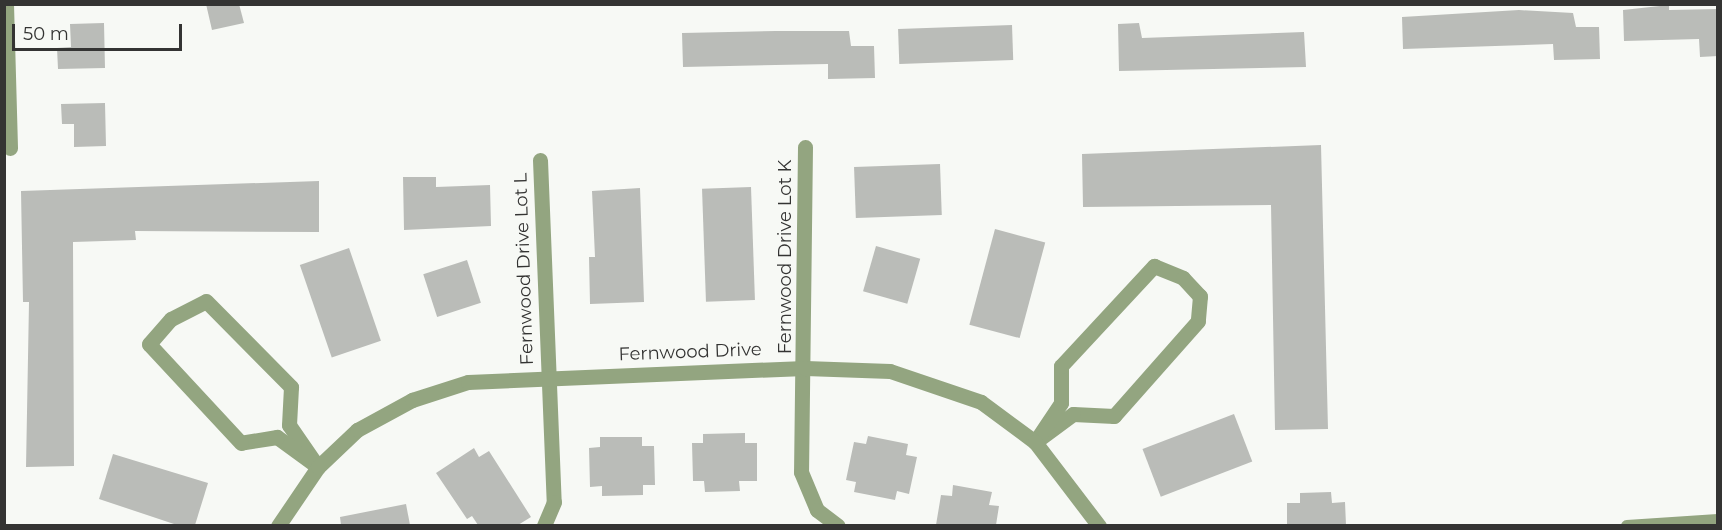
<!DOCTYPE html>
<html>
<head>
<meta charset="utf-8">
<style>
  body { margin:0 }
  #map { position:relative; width:1722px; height:530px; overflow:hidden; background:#f7f9f5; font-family:Montserrat,sans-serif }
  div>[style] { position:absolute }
  .building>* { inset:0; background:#babcb8; transform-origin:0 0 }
  .lane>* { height:12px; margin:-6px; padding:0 6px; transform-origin:6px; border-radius:6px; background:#93a580 }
  .street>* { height:15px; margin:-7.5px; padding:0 7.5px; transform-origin:7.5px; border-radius:7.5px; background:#93a580 }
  span { translate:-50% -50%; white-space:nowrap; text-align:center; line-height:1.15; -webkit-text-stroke:5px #f7f9f5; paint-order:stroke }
  .street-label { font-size:18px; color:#343433 }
  .frame { position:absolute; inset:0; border:6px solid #343433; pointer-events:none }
  .scale { position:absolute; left:12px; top:24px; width:170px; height:27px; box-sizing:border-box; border:3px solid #343433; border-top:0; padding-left:8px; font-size:18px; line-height:21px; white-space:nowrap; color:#343433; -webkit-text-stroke:4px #f7f9f5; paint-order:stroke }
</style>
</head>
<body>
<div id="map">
  <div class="building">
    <i style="clip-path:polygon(206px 4px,239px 4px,244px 23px,212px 30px)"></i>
    <i style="clip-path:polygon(1669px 5px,1669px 10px,1718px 9px,1718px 56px,1700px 57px,1699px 39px,1624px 41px,1623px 10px)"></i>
    <i style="clip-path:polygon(1519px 10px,1573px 13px,1576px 27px,1599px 27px,1600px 59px,1554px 60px,1553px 44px,1403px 49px,1402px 17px)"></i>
    <i style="clip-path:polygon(104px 23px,105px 68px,58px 69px,57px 48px,71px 47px,70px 24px)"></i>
    <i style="clip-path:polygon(1139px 23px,1142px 38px,1304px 32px,1306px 67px,1119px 71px,1118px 24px)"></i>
    <i style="left:1012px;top:25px;width:35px;height:114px;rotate:88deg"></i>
    <i style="clip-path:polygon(776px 31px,849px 31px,851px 46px,874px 46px,875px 78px,828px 79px,828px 64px,683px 67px,682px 33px)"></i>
    <i style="clip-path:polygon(105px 103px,106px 146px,74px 147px,74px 124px,62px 124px,61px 104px)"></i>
    <i style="clip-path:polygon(1321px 145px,1328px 429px,1275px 430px,1271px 205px,1083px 207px,1082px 154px)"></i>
    <i style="left:940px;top:164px;width:51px;height:86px;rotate:88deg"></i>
    <i style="clip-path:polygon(403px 177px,436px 177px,436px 187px,490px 185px,491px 226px,404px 230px)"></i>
    <i style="clip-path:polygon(319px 181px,319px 232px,135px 231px,136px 240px,73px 242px,74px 466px,26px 467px,29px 302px,23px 302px,21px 191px)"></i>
    <i style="left:751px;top:187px;width:113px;height:49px;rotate:88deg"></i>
    <i style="clip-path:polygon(640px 188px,644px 302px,590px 304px,589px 257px,595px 257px,592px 191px)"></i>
    <i style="left:995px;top:229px;width:52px;height:99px;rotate:15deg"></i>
    <i style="left:876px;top:246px;width:46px;height:47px;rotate:16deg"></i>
    <i style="left:349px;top:248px;width:98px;height:52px;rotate:71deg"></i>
    <i style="left:467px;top:260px;width:45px;height:46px;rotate:72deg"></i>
    <i style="left:1234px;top:414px;width:51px;height:98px;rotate:69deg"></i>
    <i style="clip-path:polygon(745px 433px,745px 443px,757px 443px,757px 481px,739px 481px,740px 491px,705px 492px,704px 481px,693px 481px,692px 443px,703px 443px,703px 434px)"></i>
    <i style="clip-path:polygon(868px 436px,908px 444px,906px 455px,917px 457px,909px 494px,897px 491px,895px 500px,854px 492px,856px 482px,846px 480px,854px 442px,866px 444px)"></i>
    <i style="clip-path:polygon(600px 437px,642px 437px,642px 446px,654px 446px,655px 485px,643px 485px,643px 495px,602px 496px,602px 486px,590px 487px,589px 448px,600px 447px)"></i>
    <i style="clip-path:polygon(474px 448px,479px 457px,489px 451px,531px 517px,518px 525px,478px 525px,472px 516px,467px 519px,436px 473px)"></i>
    <i style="clip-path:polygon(113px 454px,208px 483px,195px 525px,177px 525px,99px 499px)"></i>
    <i style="clip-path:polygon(953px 485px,992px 492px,989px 505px,999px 506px,996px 525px,936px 525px,941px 495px,952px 496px)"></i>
    <i style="clip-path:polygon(1331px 492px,1332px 503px,1345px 502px,1346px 525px,1287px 525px,1287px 503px,1300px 503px,1300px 493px)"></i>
    <i style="clip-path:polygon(406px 504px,410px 525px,341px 525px,340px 517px)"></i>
  </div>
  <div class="lane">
    <i style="left:1627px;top:526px;width:91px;rotate:-3.8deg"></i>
  </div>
  <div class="street">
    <i style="left:6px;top:4px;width:144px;rotate:88.4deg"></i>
    <i style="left:805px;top:147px;width:325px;rotate:90.7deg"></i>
    <i style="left:801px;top:472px;width:41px;rotate:67.2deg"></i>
    <i style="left:817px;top:510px;width:26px;rotate:37deg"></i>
    <i style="left:540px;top:160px;width:342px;rotate:87.7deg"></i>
    <i style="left:554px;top:502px;width:26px;rotate:113deg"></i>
    <i style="left:1154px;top:266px;width:31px;rotate:22deg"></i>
    <i style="left:1183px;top:278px;width:25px;rotate:47deg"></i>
    <i style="left:1200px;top:296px;width:25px;rotate:95deg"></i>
    <i style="left:1198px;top:321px;width:127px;rotate:131.5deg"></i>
    <i style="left:1114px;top:416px;width:41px;rotate:-177.2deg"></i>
    <i style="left:1073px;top:414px;width:47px;rotate:143.6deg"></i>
    <i style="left:1035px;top:442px;width:47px;rotate:-56.3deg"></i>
    <i style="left:1061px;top:403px;width:37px;rotate:-90deg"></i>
    <i style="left:1061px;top:366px;width:137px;rotate:-47.1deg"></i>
    <i style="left:206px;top:301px;width:121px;rotate:45.3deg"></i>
    <i style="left:291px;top:387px;width:38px;rotate:93deg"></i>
    <i style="left:289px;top:425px;width:51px;rotate:55.4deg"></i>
    <i style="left:318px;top:467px;width:51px;rotate:-143.8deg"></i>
    <i style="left:277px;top:437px;width:36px;rotate:171deg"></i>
    <i style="left:241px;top:443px;width:135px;rotate:-132.9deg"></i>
    <i style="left:149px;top:344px;width:33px;rotate:-49deg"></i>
    <i style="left:171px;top:319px;width:39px;rotate:-27deg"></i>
    <i style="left:278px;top:526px;width:71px;rotate:-55.9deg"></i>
    <i style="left:318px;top:467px;width:54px;rotate:-43.5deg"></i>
    <i style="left:357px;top:430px;width:63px;rotate:-28.6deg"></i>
    <i style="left:412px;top:400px;width:59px;rotate:-17.8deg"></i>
    <i style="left:468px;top:382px;width:337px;rotate:-2.4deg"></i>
    <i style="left:805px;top:368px;width:85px;rotate:2deg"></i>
    <i style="left:890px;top:371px;width:96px;rotate:18.8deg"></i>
    <i style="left:981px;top:402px;width:67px;rotate:36.5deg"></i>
    <i style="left:1035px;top:442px;width:106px;rotate:52.7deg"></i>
  </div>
  <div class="street-label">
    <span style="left:785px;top:257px;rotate:-90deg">Fernwood Drive Lot K</span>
    <span style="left:524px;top:269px;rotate:-92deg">Fernwood Drive Lot L</span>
    <span style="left:690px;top:352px;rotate:-2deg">Fernwood Drive</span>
  </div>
  <div class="frame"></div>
  <div class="scale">50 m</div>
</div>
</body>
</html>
